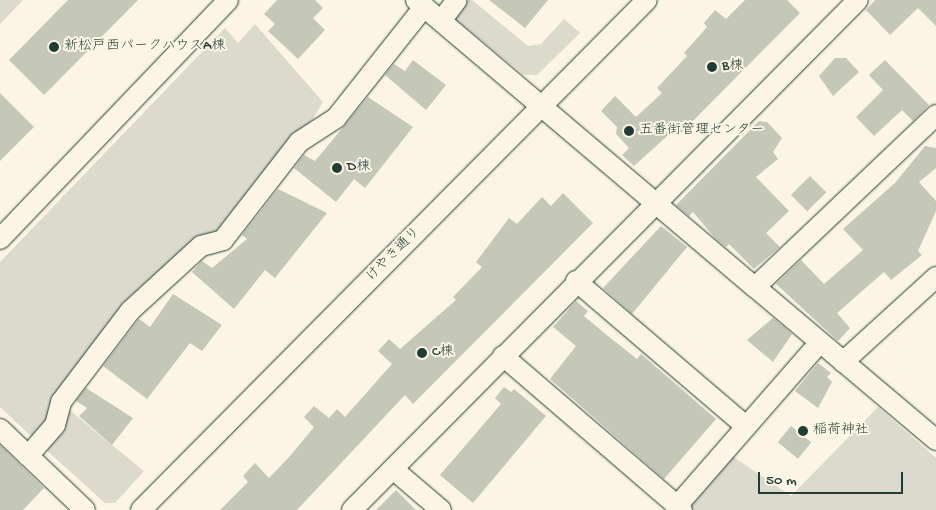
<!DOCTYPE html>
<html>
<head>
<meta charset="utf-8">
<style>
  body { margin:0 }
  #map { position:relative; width:936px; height:510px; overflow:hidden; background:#fcf5e5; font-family:"Gochi Hand","Klee One",sans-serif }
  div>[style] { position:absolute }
  .green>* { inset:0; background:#dcdacc }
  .building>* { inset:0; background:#c5c7b9; transform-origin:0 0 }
  .roads { filter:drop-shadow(0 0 1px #1f3d34) drop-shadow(0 0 1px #1f3d34) }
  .minor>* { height:20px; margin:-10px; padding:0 10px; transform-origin:10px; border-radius:10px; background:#fcf5e5 }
  .dots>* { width:14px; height:14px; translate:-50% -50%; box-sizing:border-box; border:2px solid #fcf5e5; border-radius:50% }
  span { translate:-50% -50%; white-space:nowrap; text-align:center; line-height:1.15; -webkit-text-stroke:4px #fcf5e5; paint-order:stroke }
  .poi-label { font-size:14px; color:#1f3d34 }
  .left { translate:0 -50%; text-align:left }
  .street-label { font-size:14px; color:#1f3d34 }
  .scale { position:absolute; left:758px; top:472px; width:145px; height:22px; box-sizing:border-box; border:2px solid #1f3d34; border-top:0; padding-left:6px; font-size:15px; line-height:18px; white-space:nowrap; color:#1f3d34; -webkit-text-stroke:4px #fcf5e5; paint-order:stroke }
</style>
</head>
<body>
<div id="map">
  <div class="green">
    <i style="clip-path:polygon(0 0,23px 0,0 24px)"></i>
    <i style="clip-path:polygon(460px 0,472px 0,528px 46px,541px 44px,564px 19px,580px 33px,537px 75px,524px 75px,449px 14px)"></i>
    <i style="clip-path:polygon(255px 24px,323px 102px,304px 134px,218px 232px,193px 240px,34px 439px,0 407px,0 262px,225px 28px,238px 43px)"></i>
    <i style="clip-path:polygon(878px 407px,936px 458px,936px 510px,692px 510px,688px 506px,732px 456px,791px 496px)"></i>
    <i style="clip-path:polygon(68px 409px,144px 471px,115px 503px,105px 503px,44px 448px)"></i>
  </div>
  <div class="building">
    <i style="clip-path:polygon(68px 0,138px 0,44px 95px,9px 60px)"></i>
    <i style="clip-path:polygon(277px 0,315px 0,323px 8px,313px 18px,325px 30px,298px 59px,268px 31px,275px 24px,264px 14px)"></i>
    <i style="clip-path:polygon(489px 0,548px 0,525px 28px)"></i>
    <i style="clip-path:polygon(745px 0,787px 0,800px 13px,680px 134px,675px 129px,634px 166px,622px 155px,629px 148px,616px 134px,617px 127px,601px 111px,615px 96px,636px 117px,662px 93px,657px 88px,687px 56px,684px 53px,707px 27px,704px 23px,715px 10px,726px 19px)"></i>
    <i style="clip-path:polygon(875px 0,936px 0,936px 26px,918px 8px,890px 35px,866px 10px)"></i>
    <i style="clip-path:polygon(835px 58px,846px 58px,859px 72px,833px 96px,819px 76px)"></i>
    <i style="clip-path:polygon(413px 60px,446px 85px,426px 110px,385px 75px,394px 64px,405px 71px)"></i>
    <i style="clip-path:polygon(885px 60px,929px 105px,913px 121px,902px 110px,874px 136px,856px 117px,883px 90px,869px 75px)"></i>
    <i style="clip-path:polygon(0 93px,34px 127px,0 161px)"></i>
    <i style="clip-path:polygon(368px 97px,413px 127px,365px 188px,354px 179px,336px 202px,294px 168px,304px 155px,315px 161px)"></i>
    <i style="clip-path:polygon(759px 121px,767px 122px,782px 138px,773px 152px,778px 159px,756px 177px,789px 211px,766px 233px,780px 247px,754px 269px,729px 244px,726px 247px,714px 237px,693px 212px,689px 216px,676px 205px)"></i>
    <i style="clip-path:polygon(925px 146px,936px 148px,936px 168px,919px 182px,936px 201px,936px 211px,918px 251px,922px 255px,891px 280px,884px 272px,837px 313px,850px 328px,838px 341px,776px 284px,801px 260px,824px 284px,863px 250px,843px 229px,895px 183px)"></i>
    <i style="left:810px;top:176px;width:23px;height:27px;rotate:45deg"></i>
    <i style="clip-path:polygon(278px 189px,327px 213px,275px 278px,265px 270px,234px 309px,192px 272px,202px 261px,212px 268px,247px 239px,242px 235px)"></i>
    <i style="clip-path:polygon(563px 193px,593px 223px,413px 404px,405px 395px,297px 510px,220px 510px,248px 482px,243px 476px,255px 463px,269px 478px,290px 456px,314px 427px,304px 417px,314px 406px,329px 418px,337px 409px,345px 417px,392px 364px,378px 351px,389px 339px,400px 349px,456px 300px,453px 297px,482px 267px,476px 262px,509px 218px,517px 224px,542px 197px,551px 206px)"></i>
    <i style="clip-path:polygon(661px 226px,687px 247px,632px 314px,603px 288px)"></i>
    <i style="clip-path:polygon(173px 294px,222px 325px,202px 351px,190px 343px,147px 399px,103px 366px,139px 319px,150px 327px)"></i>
    <i style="clip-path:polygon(576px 301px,588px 311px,584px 316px,603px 332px,637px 359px,641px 354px,716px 419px,664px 479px,550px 379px,576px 346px,553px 327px)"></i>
    <i style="clip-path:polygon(773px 318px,792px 334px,773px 362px,747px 340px)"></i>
    <i style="clip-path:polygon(818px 363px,831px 373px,827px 377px,832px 382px,818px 408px,795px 391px)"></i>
    <i style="clip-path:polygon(504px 387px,511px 392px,514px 389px,546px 416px,473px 503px,440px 475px,501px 404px,495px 398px)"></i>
    <i style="clip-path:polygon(86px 388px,133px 418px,112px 445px,79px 416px,87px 408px,76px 401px)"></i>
    <i style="left:791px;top:426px;width:26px;height:21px;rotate:39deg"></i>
    <i style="clip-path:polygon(0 445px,44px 488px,23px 510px,0 510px)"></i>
    <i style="clip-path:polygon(396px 490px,416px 510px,376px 510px)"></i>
  </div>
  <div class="roads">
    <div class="minor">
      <i style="left:416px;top:0;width:444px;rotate:40.3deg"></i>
      <i style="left:755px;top:287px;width:250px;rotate:-43.5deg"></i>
      <i style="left:441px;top:21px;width:26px;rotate:-53deg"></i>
      <i style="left:0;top:239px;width:330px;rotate:-46.3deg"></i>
      <i style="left:576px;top:281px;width:223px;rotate:40.5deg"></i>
      <i style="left:755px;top:287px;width:237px;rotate:40.2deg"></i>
      <i style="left:503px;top:356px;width:236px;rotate:40.7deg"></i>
      <i style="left:843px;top:362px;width:126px;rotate:-42.4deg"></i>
      <i style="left:0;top:429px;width:117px;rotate:43.6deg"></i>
      <i style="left:28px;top:456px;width:41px;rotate:-48.9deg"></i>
      <i style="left:55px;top:425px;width:24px;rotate:-75deg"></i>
      <i style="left:61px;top:402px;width:114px;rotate:-52.8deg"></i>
      <i style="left:130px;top:311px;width:96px;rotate:-42.5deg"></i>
      <i style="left:201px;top:246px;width:23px;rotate:-15deg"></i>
      <i style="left:223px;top:240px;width:124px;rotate:-52.2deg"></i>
      <i style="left:299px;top:142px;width:44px;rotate:-33deg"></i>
      <i style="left:336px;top:118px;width:142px;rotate:-51.6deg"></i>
      <i style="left:393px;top:469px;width:63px;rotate:40.5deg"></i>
      <i style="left:677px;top:506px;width:216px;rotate:-48.9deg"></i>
      <i style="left:141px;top:510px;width:718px;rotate:-45.23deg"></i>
      <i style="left:352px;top:510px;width:718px;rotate:-45.23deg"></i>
    </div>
  </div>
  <div class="dots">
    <i style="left:54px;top:47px;background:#1f3d34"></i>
    <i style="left:712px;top:67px;background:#1f3d34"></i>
    <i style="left:629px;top:131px;background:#1f3d34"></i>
    <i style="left:337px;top:168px;background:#1f3d34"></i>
    <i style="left:422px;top:353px;background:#1f3d34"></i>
    <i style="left:803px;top:431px;background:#1f3d34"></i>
  </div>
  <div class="poi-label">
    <span class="left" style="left:64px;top:47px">新松戸西パークハウスA棟</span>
    <span class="left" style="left:722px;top:67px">B棟</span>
    <span class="left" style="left:639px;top:131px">五番街管理センター</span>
    <span class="left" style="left:347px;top:168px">D棟</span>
    <span class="left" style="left:432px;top:353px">C棟</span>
    <span class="left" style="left:813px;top:431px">稲荷神社</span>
  </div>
  <div class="street-label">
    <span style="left:394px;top:255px;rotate:-45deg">けやき通り</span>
  </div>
  <div class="scale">50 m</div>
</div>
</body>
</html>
